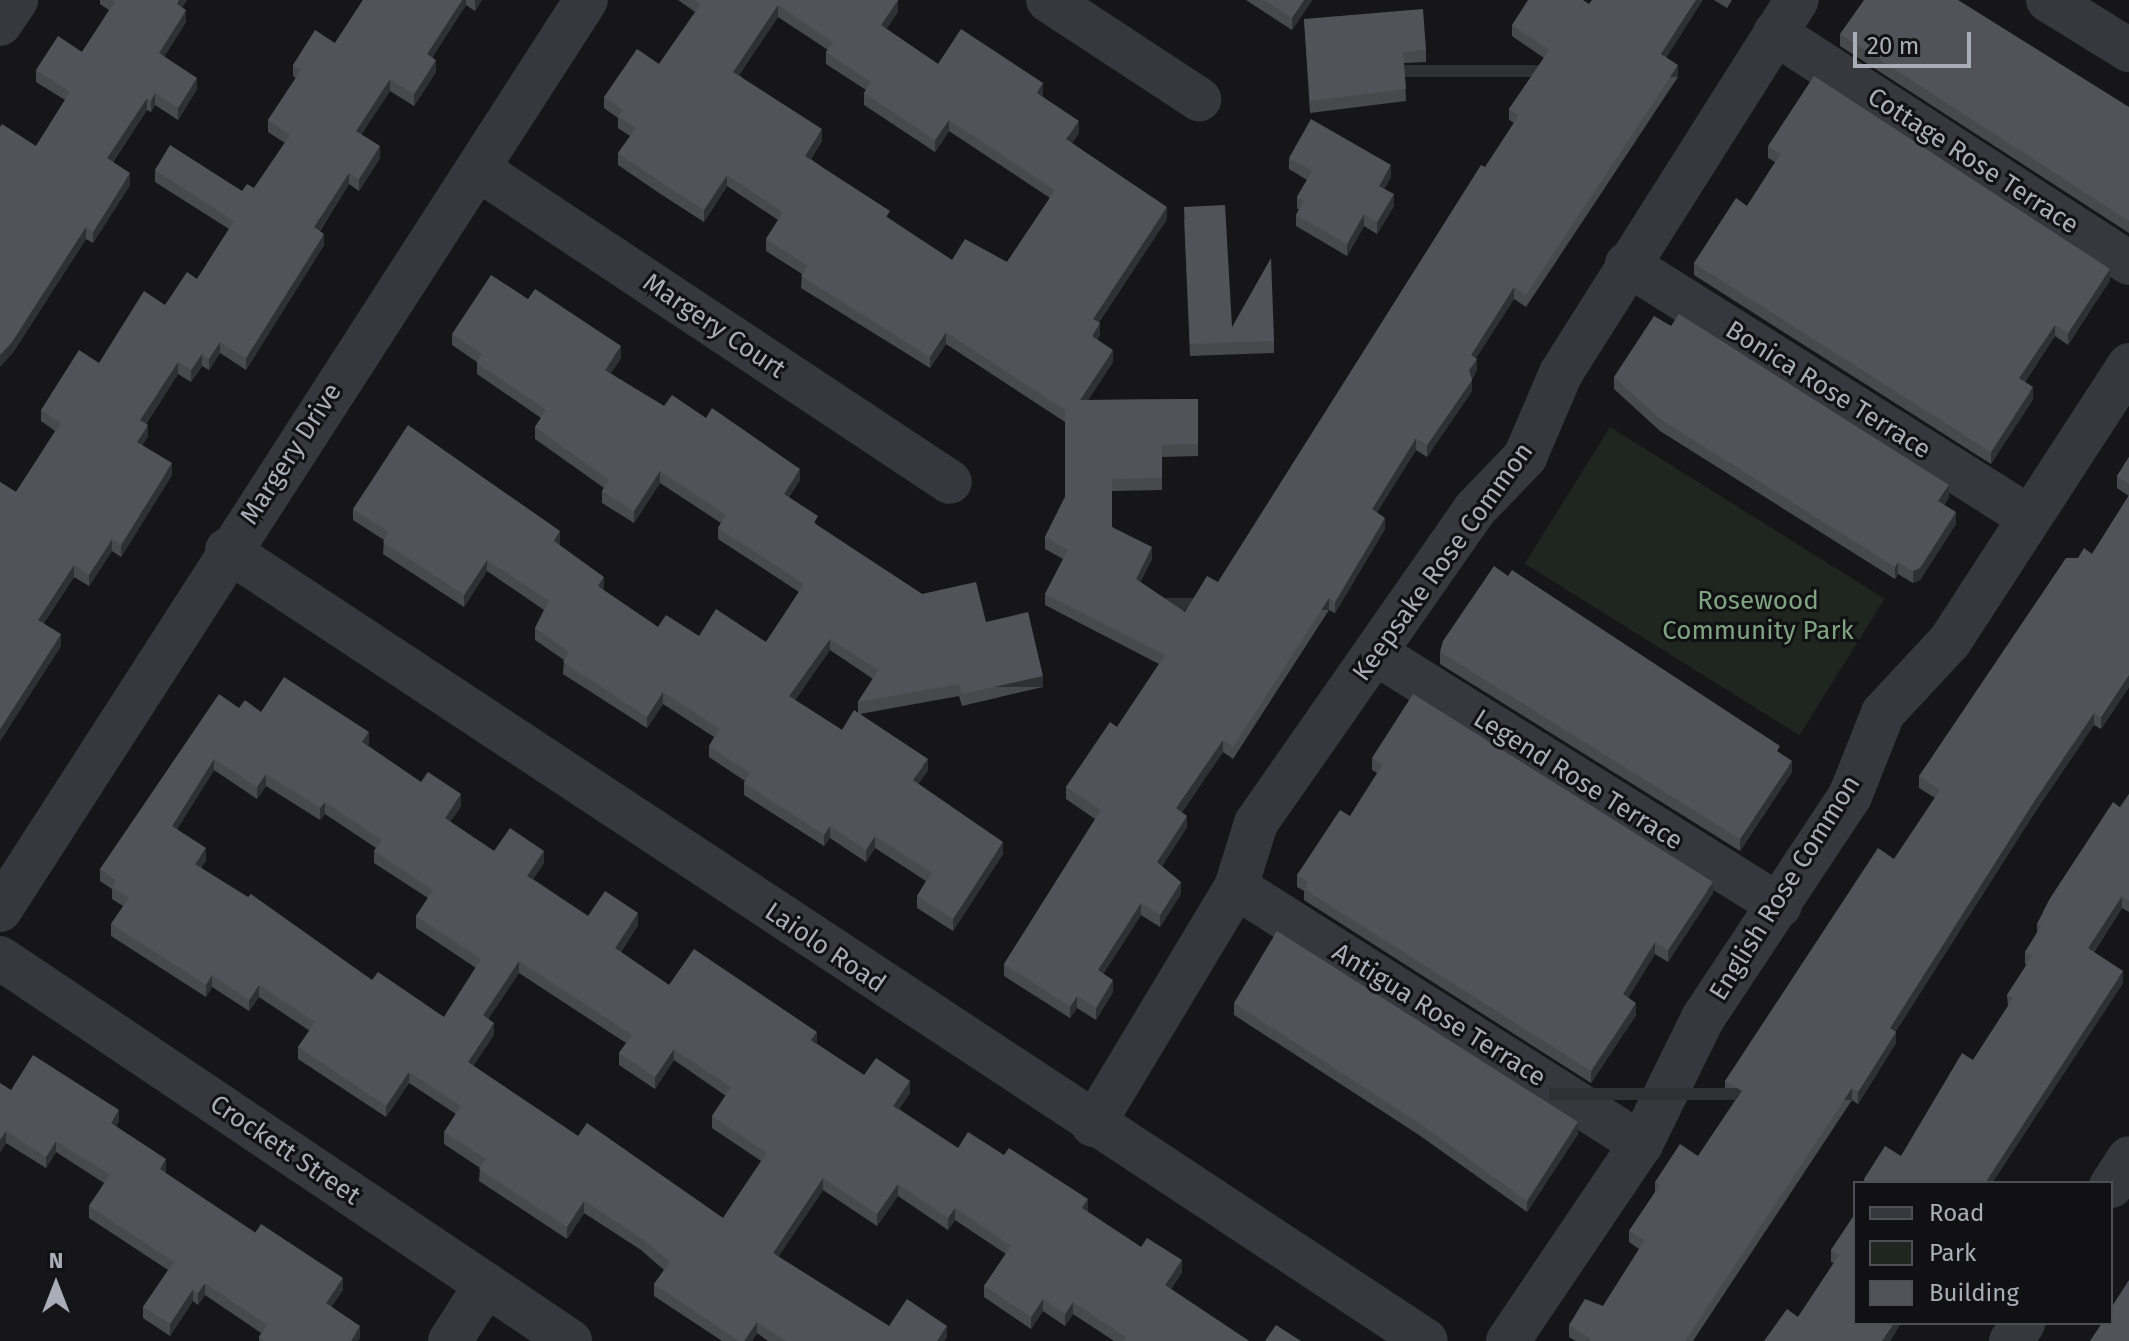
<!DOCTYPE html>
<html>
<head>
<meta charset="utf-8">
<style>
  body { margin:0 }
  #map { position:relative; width:2129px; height:1341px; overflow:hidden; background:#161618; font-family:"Fira Sans",sans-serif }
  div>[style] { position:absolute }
  .green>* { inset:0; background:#1e261f; transform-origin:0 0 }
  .minor>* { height:44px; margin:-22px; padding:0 22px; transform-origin:22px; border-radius:22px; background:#37383d }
  .wall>* { inset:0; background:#47494d }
  .shaded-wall>* { inset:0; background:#2f3033; transform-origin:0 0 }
  .building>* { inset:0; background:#525359 }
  span { translate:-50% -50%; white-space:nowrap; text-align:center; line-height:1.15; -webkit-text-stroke:6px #111113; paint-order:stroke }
  .street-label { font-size:26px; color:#a8adb8 }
  .park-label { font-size:26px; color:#7fa381 }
  .legend { position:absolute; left:1853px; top:1181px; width:260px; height:144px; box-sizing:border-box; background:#111113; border:2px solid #4d4f55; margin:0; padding:10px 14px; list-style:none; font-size:24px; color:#a8adb8 }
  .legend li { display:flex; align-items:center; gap:16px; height:40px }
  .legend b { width:40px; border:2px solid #4d4f55 }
  .north { position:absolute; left:16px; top:1245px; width:80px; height:80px; -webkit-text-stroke:6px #111113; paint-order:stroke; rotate:0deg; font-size:22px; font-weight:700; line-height:32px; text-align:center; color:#a8adb8 }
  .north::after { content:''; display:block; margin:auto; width:28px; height:36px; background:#a8adb8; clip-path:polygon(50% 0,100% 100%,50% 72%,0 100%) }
  .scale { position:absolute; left:1853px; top:32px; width:118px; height:36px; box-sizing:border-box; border:4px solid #a8adb8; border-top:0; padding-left:10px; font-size:24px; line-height:28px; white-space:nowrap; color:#a8adb8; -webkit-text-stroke:6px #111113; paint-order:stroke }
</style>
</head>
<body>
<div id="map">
  <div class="green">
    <i style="left:1610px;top:427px;width:324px;height:161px;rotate:32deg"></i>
  </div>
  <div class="minor">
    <i style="left:1048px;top:0;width:181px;rotate:33.3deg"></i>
    <i style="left:2048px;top:0;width:95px;rotate:31.7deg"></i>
    <i style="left:0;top:24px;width:29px;rotate:-56deg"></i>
    <i style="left:1775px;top:33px;width:422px;rotate:33deg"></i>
    <i style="left:478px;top:169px;width:566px;rotate:33.55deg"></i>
    <i style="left:1627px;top:264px;width:473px;rotate:32.2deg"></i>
    <i style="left:227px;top:550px;width:1436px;rotate:33.41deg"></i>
    <i style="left:1377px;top:654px;width:475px;rotate:32deg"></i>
    <i style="left:1236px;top:887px;width:480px;rotate:32.4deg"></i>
    <i style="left:0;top:910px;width:1082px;rotate:-57.22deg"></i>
    <i style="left:0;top:958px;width:687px;rotate:33.9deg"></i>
    <i style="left:1093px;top:1125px;width:278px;rotate:-59deg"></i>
    <i style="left:1236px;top:887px;width:67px;rotate:-72.6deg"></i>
    <i style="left:1256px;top:823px;width:381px;rotate:-55.1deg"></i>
    <i style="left:1474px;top:510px;width:74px;rotate:-46.1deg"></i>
    <i style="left:1525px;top:457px;width:91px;rotate:-66.8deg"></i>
    <i style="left:1561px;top:373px;width:441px;rotate:-57.7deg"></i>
    <i style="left:2111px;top:1186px;width:33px;rotate:-57deg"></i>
    <i style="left:450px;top:1341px;width:67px;rotate:-57.3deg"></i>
    <i style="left:1508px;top:1341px;width:238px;rotate:-56deg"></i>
    <i style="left:1641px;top:1144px;width:140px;rotate:-63.8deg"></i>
    <i style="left:1703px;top:1018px;width:266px;rotate:-56.5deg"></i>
    <i style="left:1850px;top:796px;width:89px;rotate:-68.3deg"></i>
    <i style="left:1883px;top:713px;width:98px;rotate:-47.1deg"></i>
    <i style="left:1950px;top:641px;width:329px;rotate:-57deg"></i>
    <i style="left:2011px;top:1341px;width:22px;rotate:-56deg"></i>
  </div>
  <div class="wall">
    <i style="clip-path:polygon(100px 0,187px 0,182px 7px,186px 22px,164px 57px,197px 89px,178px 120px,155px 105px,151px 112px,147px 110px,113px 162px,130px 185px,93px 243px,86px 239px,12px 354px,36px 146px,65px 100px,36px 82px,36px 70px,82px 52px,109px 10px,100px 4px)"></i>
    <i style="clip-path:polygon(363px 0,482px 0,475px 11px,466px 5px,432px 57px,436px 72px,414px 106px,390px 91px,361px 134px,380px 158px,359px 191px,349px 184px,320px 231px,324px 245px,246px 370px,220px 353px,209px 370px,202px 366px,191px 382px,178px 374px,146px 424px,148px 436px,142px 445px,172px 475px,121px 557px,112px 551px,89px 586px,74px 577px,44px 623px,61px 646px,0 741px,0 482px,16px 492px,55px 431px,41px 421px,41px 410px,99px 363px,197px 279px,229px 229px,155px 182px,155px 170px,242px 191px,254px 188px,285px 143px,268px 132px,268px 120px,296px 78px,293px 76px,293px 65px,335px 43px)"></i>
    <i style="clip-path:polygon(evenodd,678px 0,898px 0,898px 12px,886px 29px,938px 64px,1043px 95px,1042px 96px,1079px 133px,1072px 143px,1167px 219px,1099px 322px,1100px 335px,1097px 340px,1113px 362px,1088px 400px,1198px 399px,1198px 456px,1162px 457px,1162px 490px,1112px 491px,1112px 527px,1152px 559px,1140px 582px,1185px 612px,1218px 582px,1514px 123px,1509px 120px,1509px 109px,1544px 58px,1512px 36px,1512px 25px,1666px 57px,1678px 77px,1526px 307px,1514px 299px,1476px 358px,1477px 370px,1472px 379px,1472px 391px,1427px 457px,1416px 450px,1377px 512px,1385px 529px,1335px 613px,1329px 610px,1233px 759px,1223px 752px,1182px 812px,1187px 827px,1162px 866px,1181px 894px,1160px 927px,1141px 915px,1103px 974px,1113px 992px,1096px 1020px,1077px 1008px,1070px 1018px,1004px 976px,1004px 964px,1095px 819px,1066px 799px,1066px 787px,1117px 727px,1159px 664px,1045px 605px,1045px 594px,1063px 559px,1045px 549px,1045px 537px,1065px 497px,1065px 422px,946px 344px,930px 368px,801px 288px,802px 274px,766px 251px,766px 239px,778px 220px,727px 186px,704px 222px,662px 195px,618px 165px,618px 153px,630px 136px,618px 128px,618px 118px,604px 108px,604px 97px,659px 64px,695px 12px,678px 0,778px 17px,828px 50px,826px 52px,826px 64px,866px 90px,864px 93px,864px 105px,935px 152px,949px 131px,1050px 198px,1007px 262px,952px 260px,890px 219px,811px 159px,822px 141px,739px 75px,778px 17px)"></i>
    <i style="clip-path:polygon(1246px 0,1312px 0,1292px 30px)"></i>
    <i style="clip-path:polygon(1714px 0,1732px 0,1727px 8px)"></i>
    <i style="clip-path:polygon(1304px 19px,1426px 50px,1426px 62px,1404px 63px,1406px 101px,1310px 113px)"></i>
    <i style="clip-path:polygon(1840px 34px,2129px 107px,2129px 233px,1840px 46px)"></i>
    <i style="clip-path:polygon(1768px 146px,2110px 280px,2068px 345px,2055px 336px,2025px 382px,2033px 399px,1991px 464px,1694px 275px,1694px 263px,1747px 206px,1775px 162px,1768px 158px)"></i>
    <i style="clip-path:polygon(1289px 158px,1391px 177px,1384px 189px,1394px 206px,1377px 234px,1364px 226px,1347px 256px,1296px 226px,1296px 215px,1299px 209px,1297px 209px,1297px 197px,1307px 180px,1289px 169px)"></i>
    <i style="clip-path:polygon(1184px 218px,1232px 327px,1274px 341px,1274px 353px,1190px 356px)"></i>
    <i style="clip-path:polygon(evenodd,452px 334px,621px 358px,610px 374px,664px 406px,800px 480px,789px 497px,818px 526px,922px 594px,986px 622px,1043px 687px,962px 706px,959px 696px,860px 714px,928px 770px,918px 784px,1003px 854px,953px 931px,917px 908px,917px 896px,926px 881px,875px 848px,866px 862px,830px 838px,824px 846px,744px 795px,744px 783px,745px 781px,709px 757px,709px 746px,714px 737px,663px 704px,647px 728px,563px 674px,564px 660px,535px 640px,535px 628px,544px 610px,487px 571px,464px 607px,383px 554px,384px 540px,353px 520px,353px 509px,560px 543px,559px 545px,604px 588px,603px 590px,658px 627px,699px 636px,766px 642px,799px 592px,718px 539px,718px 528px,721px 523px,660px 483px,634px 523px,602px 503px,602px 491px,604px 488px,535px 439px,535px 427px,541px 418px,477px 374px,477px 362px,452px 345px,452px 334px,830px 650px,873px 679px,858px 702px,858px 713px,842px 730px,795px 700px,830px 650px)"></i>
    <i style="clip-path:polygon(1614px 377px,1949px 497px,1944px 505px,1956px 524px,1920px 580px,1913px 583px,1898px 574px,1895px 579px,1660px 431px,1614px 389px)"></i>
    <i style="clip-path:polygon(2129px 457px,2129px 687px,2101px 729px,2094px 725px,2035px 812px,1896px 1031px,1896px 1043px,1858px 1104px,1852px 1100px,1693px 1341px,1576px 1341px,1569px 1337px,1569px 1325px,1603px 1306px,1639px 1249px,1629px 1242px,1629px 1231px,1655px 1192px,1655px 1182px,1698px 1156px,1736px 1099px,1725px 1093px,1725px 1081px,1894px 859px,1935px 798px,1919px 788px,1919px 776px,2078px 558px,2092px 554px,2129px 496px,2117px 488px,2117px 476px)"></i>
    <i style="clip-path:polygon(1440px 652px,1780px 753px,1792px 772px,1740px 851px,1440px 664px)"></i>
    <i style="clip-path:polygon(evenodd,239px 708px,261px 712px,369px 744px,367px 745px,421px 782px,461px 806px,450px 822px,494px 851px,544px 863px,533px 879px,588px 916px,638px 925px,621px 952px,669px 985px,817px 1044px,864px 1075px,910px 1093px,899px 1109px,958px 1148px,1088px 1211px,1088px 1212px,1141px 1247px,1182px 1272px,1171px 1289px,1249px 1341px,1114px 1341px,1073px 1314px,1065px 1326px,1043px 1311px,1031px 1329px,984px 1297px,984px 1286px,1006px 1254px,955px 1220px,948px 1230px,898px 1196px,877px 1226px,823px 1190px,778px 1257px,889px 1326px,947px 1337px,944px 1341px,768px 1341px,757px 1333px,752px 1341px,722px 1341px,654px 1296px,654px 1284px,664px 1270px,641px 1250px,584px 1213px,567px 1239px,479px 1181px,480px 1168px,444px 1144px,444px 1132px,456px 1114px,409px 1083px,386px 1117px,298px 1059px,298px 1047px,310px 1031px,259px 997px,249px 1011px,212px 987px,206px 997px,111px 936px,111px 924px,123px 906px,112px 899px,112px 889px,100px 881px,100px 869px,239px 708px,214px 770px,257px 799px,266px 786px,320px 820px,325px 814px,376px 848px,374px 851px,374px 863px,428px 898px,416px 916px,416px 928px,476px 968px,444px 1017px,372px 980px,201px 868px,206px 860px,177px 829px,214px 770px,239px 708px,519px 973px,626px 1043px,619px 1053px,619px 1065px,655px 1089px,674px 1060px,726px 1096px,712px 1116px,712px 1128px,761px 1161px,723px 1218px,578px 1136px,473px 1066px,494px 1035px,488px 1019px,519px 973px)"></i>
    <i style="clip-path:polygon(1372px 758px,1713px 893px,1668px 962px,1655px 954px,1628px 998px,1636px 1015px,1591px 1083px,1304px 900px,1304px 891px,1297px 887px,1297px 875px,1350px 816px,1377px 773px,1372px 770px)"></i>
    <i style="clip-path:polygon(2129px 794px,2129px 912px,2122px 908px,2094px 952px,2123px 983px,1992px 1183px,1864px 1183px,1864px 1179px,1901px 1156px,1973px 1060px,2008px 1007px,2007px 995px,2027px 965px,2025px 964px,2025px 952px,2037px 933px,2037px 924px)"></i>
    <i style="clip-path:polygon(1234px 1003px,1578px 1134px,1527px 1212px,1419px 1135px,1234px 1015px)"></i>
    <i style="clip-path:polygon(11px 1090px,119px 1121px,116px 1126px,166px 1170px,165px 1173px,343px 1290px,331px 1307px,360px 1338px,358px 1341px,259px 1341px,259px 1337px,261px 1333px,205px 1295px,198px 1305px,193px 1301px,170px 1336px,143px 1318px,143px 1307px,168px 1270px,89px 1218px,89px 1206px,104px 1183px,56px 1152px,46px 1168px,6px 1143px,0 1152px)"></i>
    <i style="clip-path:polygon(1855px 1214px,1855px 1323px,1901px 1323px,1890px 1341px,1798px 1317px,1834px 1263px,1831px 1262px,1831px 1250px)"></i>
  </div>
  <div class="shaded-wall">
    <i style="clip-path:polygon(179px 0,187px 0,177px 16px,177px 4px)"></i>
    <i style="clip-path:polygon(462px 0,466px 0,466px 5px,427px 66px,427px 54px)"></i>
    <i style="clip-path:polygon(475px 0,482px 0,475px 11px)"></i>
    <i style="clip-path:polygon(898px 0,898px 12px,881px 37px,881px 25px)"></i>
    <i style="clip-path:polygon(1304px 0,1312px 0,1292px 30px,1292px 18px)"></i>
    <i style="clip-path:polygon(1696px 0,1703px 0,1661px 66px,1661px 54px)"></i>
    <i style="clip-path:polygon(778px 5px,778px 17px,733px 83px,733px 72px)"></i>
    <i style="clip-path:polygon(186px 10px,186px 22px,159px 65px,159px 53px)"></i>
    <i style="clip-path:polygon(436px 60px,436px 72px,414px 106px,414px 94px)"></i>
    <i style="left:1678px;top:65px;width:12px;height:276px;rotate:90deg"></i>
    <i style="clip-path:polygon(197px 78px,197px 89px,178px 120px,178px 108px)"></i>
    <i style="clip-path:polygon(390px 79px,390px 91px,356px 143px,356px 131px)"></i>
    <i style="clip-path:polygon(1043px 83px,1043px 95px,1037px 105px,1037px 93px)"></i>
    <i style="clip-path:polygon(155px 93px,155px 105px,151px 112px,151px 101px)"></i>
    <i style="clip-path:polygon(147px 98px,147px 110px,107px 170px,107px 158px)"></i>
    <i style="clip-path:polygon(949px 120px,949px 131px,935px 152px,935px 140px)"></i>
    <i style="clip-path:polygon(1079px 121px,1079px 133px,1066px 151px,1066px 139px)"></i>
    <i style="clip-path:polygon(822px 129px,822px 141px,805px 168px,805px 156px)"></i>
    <i style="clip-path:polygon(380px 146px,380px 158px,359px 191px,359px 179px)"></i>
    <i style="clip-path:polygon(1391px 165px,1391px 177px,1379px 198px,1379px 186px)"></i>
    <i style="clip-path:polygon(130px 173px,130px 185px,93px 243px,93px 232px)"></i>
    <i style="clip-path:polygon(349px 173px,349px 184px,314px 239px,314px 227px)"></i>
    <i style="clip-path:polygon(727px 175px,727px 186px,704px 222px,704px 210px)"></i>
    <i style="clip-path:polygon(1394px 194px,1394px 206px,1377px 234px,1377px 222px)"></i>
    <i style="clip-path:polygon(1167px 207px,1167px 219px,1093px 330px,1093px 319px)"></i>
    <i style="clip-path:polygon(1364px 214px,1364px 226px,1347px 256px,1347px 244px)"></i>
    <i style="clip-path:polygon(86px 227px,86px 239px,12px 354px,0 367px,0 355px)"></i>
    <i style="clip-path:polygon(324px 234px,324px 245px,246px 370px,246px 358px)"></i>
    <i style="clip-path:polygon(2110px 269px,2110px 280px,2068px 345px,2068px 333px)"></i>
    <i style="clip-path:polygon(1514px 287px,1514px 299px,1471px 366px,1471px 355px)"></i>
    <i style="clip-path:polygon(1100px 323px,1100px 335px,1092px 348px,1092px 336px)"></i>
    <i style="clip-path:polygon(2055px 325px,2055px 336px,2019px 390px,2019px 378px)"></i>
    <i style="clip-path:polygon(946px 332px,946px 344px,930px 368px,930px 357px)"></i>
    <i style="clip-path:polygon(220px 342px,220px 353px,209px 370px,209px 359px)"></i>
    <i style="clip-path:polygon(621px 346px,621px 358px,605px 382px,605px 370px)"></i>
    <i style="clip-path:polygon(1113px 350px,1113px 362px,1080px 412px,1080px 400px)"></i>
    <i style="clip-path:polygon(202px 354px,202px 366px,191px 382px,191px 370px)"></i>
    <i style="clip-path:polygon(1477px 359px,1477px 370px,1469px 382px,1469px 370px)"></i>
    <i style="clip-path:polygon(178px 362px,178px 374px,140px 432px,140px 420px)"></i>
    <i style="clip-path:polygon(1472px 380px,1472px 391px,1427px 457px,1427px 445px)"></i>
    <i style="clip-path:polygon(2033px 387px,2033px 399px,1991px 464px,1991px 452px)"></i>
    <i style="clip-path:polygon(148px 425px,148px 436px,137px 454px,137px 442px)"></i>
    <i style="clip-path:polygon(1416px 438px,1416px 450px,1372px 521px,1372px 509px)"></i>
    <i style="clip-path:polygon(172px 463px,172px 475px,121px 557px,121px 545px)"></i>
    <i style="clip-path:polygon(800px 469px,800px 480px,784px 505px,784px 494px)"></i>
    <i style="clip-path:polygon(660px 471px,660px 483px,634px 523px,634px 511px)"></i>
    <i style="clip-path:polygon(1949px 485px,1949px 497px,1938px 513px,1938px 501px)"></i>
    <i style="clip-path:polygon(1956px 512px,1956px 524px,1920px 580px,1913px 583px,1913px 571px)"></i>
    <i style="clip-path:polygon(1385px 518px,1385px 529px,1335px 613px,1335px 602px)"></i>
    <i style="clip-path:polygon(560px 531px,560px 543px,554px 553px,554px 541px)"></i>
    <i style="clip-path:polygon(112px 539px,112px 551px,89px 586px,89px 575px)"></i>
    <i style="clip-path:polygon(1152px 547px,1152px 559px,1136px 591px,1136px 579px)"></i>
    <i style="clip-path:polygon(487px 560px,487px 571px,464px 607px,464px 595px)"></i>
    <i style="clip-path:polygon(1898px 562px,1898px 574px,1895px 579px,1895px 567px)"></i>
    <i style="clip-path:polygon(74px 565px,74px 577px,38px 632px,38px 620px)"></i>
    <i style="clip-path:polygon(604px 577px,604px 588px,598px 598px,598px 586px)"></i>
    <i style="left:1329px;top:598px;width:12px;height:177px;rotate:90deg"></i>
    <i style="clip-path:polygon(61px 634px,61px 646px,0 741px,0 729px)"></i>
    <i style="clip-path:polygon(830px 639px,830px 650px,789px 708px,789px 696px)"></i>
    <i style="clip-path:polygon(2129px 675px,2129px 687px,2101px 729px,2101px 717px)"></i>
    <i style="left:1043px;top:676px;width:11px;height:83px;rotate:90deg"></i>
    <i style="clip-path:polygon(663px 692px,663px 704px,647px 728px,647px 717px)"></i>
    <i style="clip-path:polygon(2094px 713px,2094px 725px,2035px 812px,1890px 1040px,1890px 1028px,2035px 800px)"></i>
    <i style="clip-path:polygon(369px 732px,369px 744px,362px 753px,362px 742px)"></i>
    <i style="clip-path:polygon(1223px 740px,1223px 752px,1176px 820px,1176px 808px)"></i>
    <i style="clip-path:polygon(214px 759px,214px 770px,172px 838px,172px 826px)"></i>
    <i style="clip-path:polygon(928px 759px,928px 770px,913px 792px,913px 780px)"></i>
    <i style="clip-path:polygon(1792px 761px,1792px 772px,1740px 851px,1740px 839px)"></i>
    <i style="clip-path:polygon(266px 774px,266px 786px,257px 799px,257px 787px)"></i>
    <i style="clip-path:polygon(461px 794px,461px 806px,445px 830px,445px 818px)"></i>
    <i style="clip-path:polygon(325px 802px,325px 814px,320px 820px,320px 808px)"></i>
    <i style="clip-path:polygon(1187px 816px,1187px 827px,1157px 874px,1157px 862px)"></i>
    <i style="clip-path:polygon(830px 826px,830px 838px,824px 846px,824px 835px)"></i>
    <i style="clip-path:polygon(875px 836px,875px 848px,866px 862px,866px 850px)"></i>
    <i style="clip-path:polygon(1003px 842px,1003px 854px,953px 931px,953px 919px)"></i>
    <i style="clip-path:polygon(206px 848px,206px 860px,195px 876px,195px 864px)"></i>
    <i style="clip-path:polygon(544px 851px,544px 863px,527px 888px,527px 876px)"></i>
    <i style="clip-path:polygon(1181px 882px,1181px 894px,1160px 927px,1160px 915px)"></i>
    <i style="clip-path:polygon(1713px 882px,1713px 893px,1668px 962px,1668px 950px)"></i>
    <i style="clip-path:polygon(2122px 896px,2122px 908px,2088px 960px,2088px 948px)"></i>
    <i style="clip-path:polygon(1141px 903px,1141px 915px,1098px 982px,1098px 970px)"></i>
    <i style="clip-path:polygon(638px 913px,638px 925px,615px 960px,615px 948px)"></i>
    <i style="clip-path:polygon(1655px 942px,1655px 954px,1623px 1006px,1623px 994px)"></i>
    <i style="clip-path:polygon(519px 961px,519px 973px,483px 1027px,483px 1015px)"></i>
    <i style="clip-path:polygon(2123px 971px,2123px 983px,1992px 1183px,1985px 1183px)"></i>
    <i style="clip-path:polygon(212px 975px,212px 987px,206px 997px,206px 985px)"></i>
    <i style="clip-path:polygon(1113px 980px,1113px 992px,1096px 1020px,1096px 1008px)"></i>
    <i style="clip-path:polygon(259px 985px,259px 997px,249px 1011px,249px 1000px)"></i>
    <i style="clip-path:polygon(1077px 996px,1077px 1008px,1070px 1018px,1070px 1007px)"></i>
    <i style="clip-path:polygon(1636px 1003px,1636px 1015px,1591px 1083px,1591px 1071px)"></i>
    <i style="clip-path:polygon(494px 1023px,494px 1035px,468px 1074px,468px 1062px)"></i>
    <i style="clip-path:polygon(817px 1032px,817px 1043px,811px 1040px)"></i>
    <i style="clip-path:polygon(1896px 1032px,1896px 1043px,1858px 1104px,1858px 1092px)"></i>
    <i style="clip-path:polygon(674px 1049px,674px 1060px,655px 1089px,655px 1077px)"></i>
    <i style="clip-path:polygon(409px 1072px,409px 1083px,386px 1117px,386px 1106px)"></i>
    <i style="clip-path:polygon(910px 1081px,910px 1093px,893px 1117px,893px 1106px)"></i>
    <i style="left:1852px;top:1088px;width:12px;height:303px;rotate:90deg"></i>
    <i style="clip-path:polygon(119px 1110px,119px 1121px,111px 1134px,111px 1123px)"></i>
    <i style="clip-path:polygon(1578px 1122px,1578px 1134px,1527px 1212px,1527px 1201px)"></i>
    <i style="clip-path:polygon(6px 1131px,6px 1143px,0 1152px,0 1140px)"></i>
    <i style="clip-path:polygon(56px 1141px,56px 1152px,46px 1168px,46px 1157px)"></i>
    <i style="clip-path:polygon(166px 1159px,166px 1170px,160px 1181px,160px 1169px)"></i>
    <i style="clip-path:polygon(823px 1178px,823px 1190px,773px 1265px,773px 1253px)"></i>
    <i style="clip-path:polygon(898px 1184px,898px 1196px,877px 1226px,877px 1214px)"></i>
    <i style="clip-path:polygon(1088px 1199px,1088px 1211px,1082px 1220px,1082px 1208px)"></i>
    <i style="clip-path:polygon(584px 1201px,584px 1213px,567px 1239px,567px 1227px)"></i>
    <i style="clip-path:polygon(955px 1208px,955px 1220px,948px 1230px,948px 1218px)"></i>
    <i style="clip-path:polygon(1182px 1260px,1182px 1272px,1165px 1297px,1165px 1285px)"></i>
    <i style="clip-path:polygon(343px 1278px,343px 1290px,326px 1315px,326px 1303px)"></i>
    <i style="clip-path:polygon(205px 1283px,205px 1295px,198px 1305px,198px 1293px)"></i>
    <i style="clip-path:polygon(193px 1289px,193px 1301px,170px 1336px,170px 1324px)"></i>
    <i style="clip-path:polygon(1043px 1299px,1043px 1311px,1031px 1329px,1031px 1317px)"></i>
    <i style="clip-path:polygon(1073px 1302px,1073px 1314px,1065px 1326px,1065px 1314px)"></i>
    <i style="clip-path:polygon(757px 1322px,757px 1333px,752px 1341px,744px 1341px)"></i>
    <i style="clip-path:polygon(1894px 1323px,1901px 1323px,1890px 1341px,1882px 1341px)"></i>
    <i style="clip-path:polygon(360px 1326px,360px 1338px,358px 1341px,351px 1341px)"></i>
    <i style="clip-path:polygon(947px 1326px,947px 1337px,944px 1341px,937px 1341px)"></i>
  </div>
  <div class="building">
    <i style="clip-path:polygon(112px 0,179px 0,177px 4px,186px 10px,159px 53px,197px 78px,178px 108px,155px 93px,151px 101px,147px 98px,107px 158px,130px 173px,93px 232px,86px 227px,12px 342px,0 355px,0 127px,2px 124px,36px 146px,70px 92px,36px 70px,58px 36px,82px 52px,115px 2px)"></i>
    <i style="clip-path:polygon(363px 0,462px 0,427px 54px,436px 60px,414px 94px,390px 79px,356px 131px,380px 146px,359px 179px,349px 173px,314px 227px,324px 234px,246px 358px,220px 342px,209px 359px,202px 354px,191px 370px,178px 362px,140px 420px,148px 425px,137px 442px,172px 463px,121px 545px,112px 539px,89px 575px,74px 565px,38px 620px,61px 634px,0 729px,0 482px,16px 492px,61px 423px,41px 410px,79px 350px,99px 363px,144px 291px,165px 305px,187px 272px,197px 279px,234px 221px,155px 170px,170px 145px,242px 191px,247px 184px,254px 188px,290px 135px,268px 120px,301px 70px,293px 65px,315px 30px,335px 43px)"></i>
    <i style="clip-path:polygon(evenodd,695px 0,898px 0,881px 25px,938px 64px,961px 29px,1043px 83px,1037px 93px,1079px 121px,1066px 139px,1167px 207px,1093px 319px,1100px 323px,1092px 336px,1113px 350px,1080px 400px,1198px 399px,1198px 444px,1162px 445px,1162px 478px,1112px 479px,1112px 527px,1152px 547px,1136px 579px,1185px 612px,1207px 576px,1218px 582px,1481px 165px,1485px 167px,1519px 115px,1509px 109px,1549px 50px,1512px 25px,1528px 0,1583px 0,1589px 4px,1592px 0,1696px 0,1661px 54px,1678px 65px,1526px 295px,1514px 287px,1471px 355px,1477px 359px,1469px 370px,1472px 380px,1427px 445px,1416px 438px,1372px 509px,1385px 518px,1335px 602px,1329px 598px,1233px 747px,1223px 740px,1176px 808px,1187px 816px,1157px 862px,1181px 882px,1160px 915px,1141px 903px,1098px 970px,1113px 980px,1096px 1008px,1077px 996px,1070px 1007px,1004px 964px,1101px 810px,1066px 787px,1110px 722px,1117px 727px,1165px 655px,1045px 594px,1068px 550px,1045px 537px,1065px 497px,1065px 410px,946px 332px,930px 357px,801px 276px,808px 266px,766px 239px,783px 212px,727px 175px,704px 210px,662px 183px,618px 153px,636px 128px,618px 116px,623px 110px,604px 97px,637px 49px,659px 64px,701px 4px,695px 0,778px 5px,833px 42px,826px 52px,871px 82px,864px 93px,935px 140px,949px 120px,1055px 190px,1007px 262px,965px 239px,952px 260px,886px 217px,890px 211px,805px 156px,822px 129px,733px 72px,778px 5px)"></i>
    <i style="clip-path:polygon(1264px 0,1304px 0,1292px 18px)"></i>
    <i style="clip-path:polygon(1864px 0,1958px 0,2129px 107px,2129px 221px,1840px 34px)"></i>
    <i style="clip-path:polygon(1423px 9px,1426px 50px,1403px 52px,1406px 89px,1310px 101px,1304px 19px)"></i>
    <i style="clip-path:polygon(1814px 76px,2110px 269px,2068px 333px,2055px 325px,2019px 378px,2033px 387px,1991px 452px,1694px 263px,1736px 198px,1747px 206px,1781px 154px,1768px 146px)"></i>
    <i style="clip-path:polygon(1311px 119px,1391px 165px,1379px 186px,1394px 194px,1377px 222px,1364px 214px,1347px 244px,1296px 215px,1304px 201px,1297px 197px,1312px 171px,1289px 158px)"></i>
    <i style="clip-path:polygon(1225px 205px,1232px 327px,1271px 258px,1274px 341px,1190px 344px,1184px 207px)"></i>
    <i style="clip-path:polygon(491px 275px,528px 299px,535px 289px,621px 346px,605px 370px,664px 406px,672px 395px,706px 418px,712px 408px,800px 469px,784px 494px,818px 516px,814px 523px,922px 594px,976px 582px,986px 622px,1028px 612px,1043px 676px,962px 694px,959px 684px,858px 702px,878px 670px,830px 639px,789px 696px,842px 730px,854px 710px,928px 759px,913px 780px,1003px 842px,953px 919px,917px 896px,932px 873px,875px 836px,866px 850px,830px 826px,824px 835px,744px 783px,750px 773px,709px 746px,720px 729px,663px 692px,647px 717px,563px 662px,569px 652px,535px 628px,549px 601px,487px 560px,464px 595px,383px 542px,389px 532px,353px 509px,408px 425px,560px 531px,554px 541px,604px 577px,598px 586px,658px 627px,666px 615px,699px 636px,716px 609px,766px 642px,804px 584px,718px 528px,726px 515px,660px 471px,634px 511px,602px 491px,609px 480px,535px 427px,546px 410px,477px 363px,482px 354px,452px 334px)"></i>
    <i style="clip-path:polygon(1679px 314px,1949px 485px,1938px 501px,1956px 512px,1920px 568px,1913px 571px,1898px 562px,1895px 567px,1660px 419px,1614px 377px,1654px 316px,1671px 326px)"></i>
    <i style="clip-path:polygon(2129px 457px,2129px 484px,2117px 476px)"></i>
    <i style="clip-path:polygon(2129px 495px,2129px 675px,2101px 717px,2094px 713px,2035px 800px,1890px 1028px,1896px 1032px,1858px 1092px,1852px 1088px,1685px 1341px,1589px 1341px,1591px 1339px,1569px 1325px,1585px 1299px,1603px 1306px,1645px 1240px,1629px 1231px,1660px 1185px,1655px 1182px,1680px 1144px,1698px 1156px,1742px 1091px,1725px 1081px,1878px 848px,1894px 859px,1940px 790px,1919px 776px,2066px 558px,2078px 558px,2084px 548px,2092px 554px)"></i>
    <i style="clip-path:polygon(1494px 566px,1508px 576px,1512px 570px,1780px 746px,1777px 751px,1792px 761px,1740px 839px,1440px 652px,1443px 641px)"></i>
    <i style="clip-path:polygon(evenodd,284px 677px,369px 732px,362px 742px,421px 782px,428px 772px,461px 794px,445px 818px,494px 851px,510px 828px,544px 851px,527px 876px,588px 916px,605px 891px,638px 913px,615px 948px,669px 985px,694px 949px,817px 1032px,811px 1040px,864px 1075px,876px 1058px,910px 1081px,893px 1106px,958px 1148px,968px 1132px,1004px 1155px,1009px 1148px,1088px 1199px,1082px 1208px,1141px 1247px,1147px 1238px,1182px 1260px,1165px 1285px,1249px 1341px,1123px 1341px,1126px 1337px,1073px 1302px,1065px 1314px,1043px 1299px,1031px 1317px,984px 1286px,1011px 1246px,955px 1208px,948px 1218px,898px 1184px,877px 1214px,823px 1178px,773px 1253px,889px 1326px,907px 1299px,947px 1326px,937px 1341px,786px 1341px,757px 1322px,744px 1341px,739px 1341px,654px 1284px,670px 1262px,641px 1238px,584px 1201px,567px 1227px,479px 1169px,486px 1159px,444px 1132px,461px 1106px,409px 1072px,386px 1106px,298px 1047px,315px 1022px,259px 985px,249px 1000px,212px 975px,206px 985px,111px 924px,129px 898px,112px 887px,116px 880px,100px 869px,219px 694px,239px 708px,245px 700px,261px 712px,284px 677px,214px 759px,257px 787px,266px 774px,320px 808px,325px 802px,382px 840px,374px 851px,433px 890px,416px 916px,481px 959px,444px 1017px,378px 972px,372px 980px,251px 894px,248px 897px,195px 864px,206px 848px,172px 826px,214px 759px,284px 677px,519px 961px,632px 1035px,619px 1053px,655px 1077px,674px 1049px,731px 1087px,712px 1116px,767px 1153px,723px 1218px,587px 1123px,578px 1136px,468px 1062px,494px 1023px,483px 1015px,519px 961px)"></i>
    <i style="clip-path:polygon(1413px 694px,1713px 882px,1668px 950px,1655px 942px,1623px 994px,1636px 1003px,1591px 1071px,1304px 889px,1308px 882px,1297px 875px,1340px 810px,1350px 816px,1383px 765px,1372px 758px)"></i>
    <i style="clip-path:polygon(2129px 794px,2129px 901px,2122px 896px,2088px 948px,2123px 971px,1985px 1183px,1870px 1183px,1864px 1179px,1885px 1146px,1901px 1156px,1962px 1053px,1973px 1060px,2013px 998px,2007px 995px,2032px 956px,2025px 952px,2041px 926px,2037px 924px,2049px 900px,2113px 802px,2121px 808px)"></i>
    <i style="clip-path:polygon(1277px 931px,1578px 1122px,1527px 1201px,1419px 1123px,1234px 1003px)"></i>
    <i style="clip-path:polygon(33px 1055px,119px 1110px,111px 1123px,166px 1159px,160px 1169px,255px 1233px,261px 1224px,343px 1278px,326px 1303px,360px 1326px,351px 1341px,264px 1341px,259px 1337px,267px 1325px,205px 1283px,198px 1293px,193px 1289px,170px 1324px,143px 1307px,174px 1262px,89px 1206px,110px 1175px,56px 1141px,46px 1157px,6px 1131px,0 1140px,0 1083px,11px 1090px)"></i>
    <i style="clip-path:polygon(1855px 1214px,1855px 1323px,1894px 1323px,1882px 1341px,1764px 1341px,1787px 1309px,1798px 1317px,1839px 1255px,1831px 1250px)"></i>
    <i style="clip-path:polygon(2129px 1280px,2129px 1341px,2090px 1341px,2102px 1323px,2111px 1323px,2111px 1308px)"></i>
    <i style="clip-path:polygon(1276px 1325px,1301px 1341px,1265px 1341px)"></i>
  </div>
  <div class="street-label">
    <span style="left:1973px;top:161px;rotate:33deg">Cottage Rose Terrace</span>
    <span style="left:714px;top:326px;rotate:34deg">Margery Court</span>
    <span style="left:1828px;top:390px;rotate:32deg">Bonica Rose Terrace</span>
    <span style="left:291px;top:454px;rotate:-57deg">Margery Drive</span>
    <span style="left:1443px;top:562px;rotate:-54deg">Keepsake Rose Common</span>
    <span style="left:1578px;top:780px;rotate:32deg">Legend Rose Terrace</span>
    <span style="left:1785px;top:888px;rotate:-58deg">English Rose Common</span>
    <span style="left:825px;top:948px;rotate:34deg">Laiolo Road</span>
    <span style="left:1439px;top:1015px;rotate:32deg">Antigua Rose Terrace</span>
    <span style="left:285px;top:1150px;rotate:34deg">Crockett Street</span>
  </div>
  <div class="park-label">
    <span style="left:1758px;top:616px">Rosewood<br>Community Park</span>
  </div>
  <ul class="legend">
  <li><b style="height:10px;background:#37383d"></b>Road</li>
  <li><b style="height:22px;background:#1e261f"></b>Park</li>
  <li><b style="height:22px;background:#525359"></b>Building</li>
  </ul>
  <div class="north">N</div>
  <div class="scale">20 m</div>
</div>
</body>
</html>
